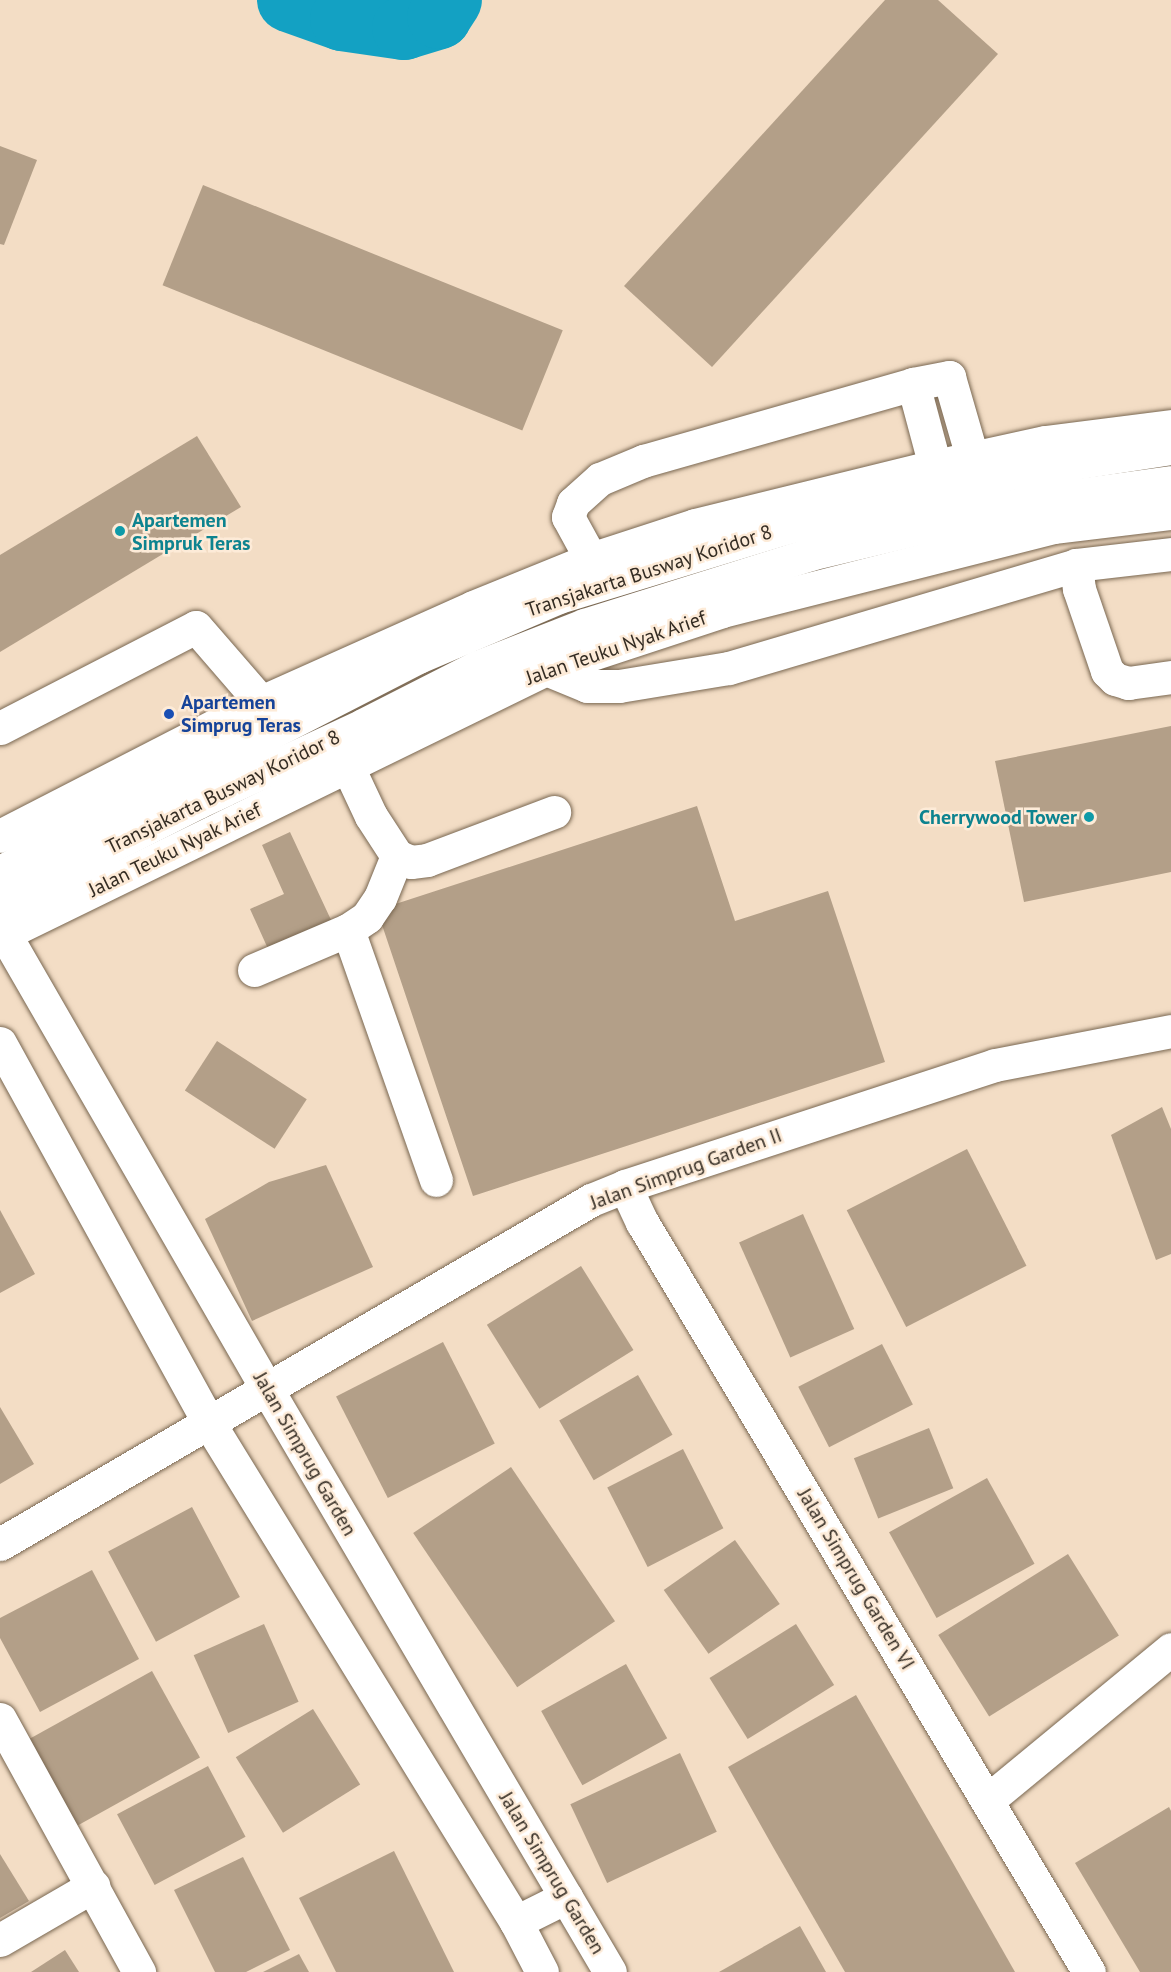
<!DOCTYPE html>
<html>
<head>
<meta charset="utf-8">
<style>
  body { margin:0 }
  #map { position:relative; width:1171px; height:1972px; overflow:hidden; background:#f3ddc5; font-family:"PT Sans",sans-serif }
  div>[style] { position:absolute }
  .river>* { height:64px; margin:-32px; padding:0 32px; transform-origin:32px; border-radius:32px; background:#13a1c3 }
  .building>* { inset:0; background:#b39f88; transform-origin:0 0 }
  .roads { filter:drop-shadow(0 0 2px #796751) drop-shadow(0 0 2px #796751) }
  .minor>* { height:33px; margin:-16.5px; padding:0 16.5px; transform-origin:16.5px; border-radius:16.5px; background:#fff }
  .highway>* { height:33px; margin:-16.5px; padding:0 16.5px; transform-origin:16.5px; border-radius:16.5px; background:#fff }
  .dots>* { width:16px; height:16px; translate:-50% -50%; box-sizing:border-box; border:3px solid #fdebd8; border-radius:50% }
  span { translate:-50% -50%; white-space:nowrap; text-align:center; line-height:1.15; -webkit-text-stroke:5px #fdebd8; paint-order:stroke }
  .culture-label { font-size:20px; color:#0d838f; font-weight:700 }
  .left { translate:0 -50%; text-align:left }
  .right { translate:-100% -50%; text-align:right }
  .street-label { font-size:20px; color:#342c23 }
  .transit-label { font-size:20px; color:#164399; font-weight:700 }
</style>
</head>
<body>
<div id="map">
  <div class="river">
    <i style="left:289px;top:0;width:56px;rotate:19.7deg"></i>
    <i style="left:342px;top:19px;width:63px;rotate:8.3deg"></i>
    <i style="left:404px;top:28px;width:37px;rotate:-17deg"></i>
    <i style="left:439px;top:17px;width:20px;rotate:-57deg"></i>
  </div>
  <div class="building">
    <i style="clip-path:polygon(885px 0,938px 0,998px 54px,712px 367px,624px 286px)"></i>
    <i style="clip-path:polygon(0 146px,37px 160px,4px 245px,0 244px)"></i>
    <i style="left:203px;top:185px;width:388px;height:108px;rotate:22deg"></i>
    <i style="clip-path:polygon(197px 436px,241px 507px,0 652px,0 555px)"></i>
    <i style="clip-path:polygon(1171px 726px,1171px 872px,1024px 902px,995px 761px)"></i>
    <i style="clip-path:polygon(697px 806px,735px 921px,828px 891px,885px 1062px,473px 1196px,377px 910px)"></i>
    <i style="clip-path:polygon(290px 832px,332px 922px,269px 951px,250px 909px,284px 894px,262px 845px)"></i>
    <i style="left:217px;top:1041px;width:107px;height:59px;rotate:33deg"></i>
    <i style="clip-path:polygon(1162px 1107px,1171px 1129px,1171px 1254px,1156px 1260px,1111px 1135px)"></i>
    <i style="left:967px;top:1149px;width:131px;height:135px;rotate:63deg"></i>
    <i style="clip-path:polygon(326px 1165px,373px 1267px,252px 1321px,205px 1219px,269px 1182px)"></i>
    <i style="clip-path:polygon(0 1210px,35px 1274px,0 1293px)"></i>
    <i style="left:803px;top:1214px;width:126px;height:70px;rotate:66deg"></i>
    <i style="left:581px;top:1266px;width:99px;height:111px;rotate:58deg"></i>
    <i style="left:443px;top:1342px;width:114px;height:120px;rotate:63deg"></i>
    <i style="left:882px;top:1344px;width:68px;height:94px;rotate:63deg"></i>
    <i style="left:638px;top:1375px;width:69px;height:91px;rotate:60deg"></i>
    <i style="clip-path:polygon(0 1407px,34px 1464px,0 1484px)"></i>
    <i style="left:929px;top:1428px;width:65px;height:81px;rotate:68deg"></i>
    <i style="left:683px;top:1449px;width:89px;height:85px;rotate:63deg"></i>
    <i style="left:511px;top:1467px;width:186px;height:118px;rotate:56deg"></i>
    <i style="left:987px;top:1478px;width:98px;height:112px;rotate:61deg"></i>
    <i style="left:192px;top:1507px;width:102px;height:95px;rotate:62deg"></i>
    <i style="left:735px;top:1540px;width:78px;height:87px;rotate:55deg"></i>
    <i style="left:1068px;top:1554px;width:96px;height:153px;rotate:58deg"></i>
    <i style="clip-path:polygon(92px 1570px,139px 1659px,40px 1712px,0 1638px,0 1618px)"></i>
    <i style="left:264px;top:1624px;width:85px;height:77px;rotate:66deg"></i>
    <i style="left:796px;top:1624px;width:72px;height:102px;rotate:58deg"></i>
    <i style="left:626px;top:1664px;width:85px;height:97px;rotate:61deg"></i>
    <i style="left:152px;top:1671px;width:99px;height:144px;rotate:61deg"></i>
    <i style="clip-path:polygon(856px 1695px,949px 1856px,1015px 1972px,845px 1972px,773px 1847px,728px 1767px)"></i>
    <i style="left:313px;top:1709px;width:89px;height:91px;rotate:58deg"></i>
    <i style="left:680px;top:1753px;width:87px;height:121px;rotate:65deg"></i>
    <i style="left:208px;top:1766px;width:80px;height:103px;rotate:62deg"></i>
    <i style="clip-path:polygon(1169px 1807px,1171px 1811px,1171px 1972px,1140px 1972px,1075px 1863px)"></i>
    <i style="clip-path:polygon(394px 1851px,454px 1972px,336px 1972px,299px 1898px)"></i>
    <i style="clip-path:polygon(0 1854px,29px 1901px,0 1918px)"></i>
    <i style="clip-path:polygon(243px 1857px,290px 1950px,246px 1972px,215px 1972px,174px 1890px)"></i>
    <i style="clip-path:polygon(800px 1926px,826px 1972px,719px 1972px)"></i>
    <i style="clip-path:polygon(65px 1950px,79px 1972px,31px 1972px)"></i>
    <i style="clip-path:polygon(299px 1954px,309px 1972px,263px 1972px)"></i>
  </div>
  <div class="roads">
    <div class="minor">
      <i style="left:913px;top:384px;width:85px;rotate:75deg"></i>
      <i style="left:591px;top:559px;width:48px;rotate:-118.7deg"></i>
      <i style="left:568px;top:517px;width:15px;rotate:-70deg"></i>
      <i style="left:573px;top:503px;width:36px;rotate:-42deg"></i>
      <i style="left:600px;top:479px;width:47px;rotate:-22.7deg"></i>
      <i style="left:643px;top:461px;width:281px;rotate:-15.9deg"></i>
      <i style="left:913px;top:384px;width:37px;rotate:-11deg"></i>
      <i style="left:949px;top:377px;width:86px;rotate:73.9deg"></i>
      <i style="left:1076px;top:565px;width:24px;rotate:83deg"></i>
      <i style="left:1079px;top:589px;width:87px;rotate:71.1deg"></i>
      <i style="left:1107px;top:671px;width:11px;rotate:45deg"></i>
      <i style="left:1115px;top:679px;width:14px;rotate:17deg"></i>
      <i style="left:1128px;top:683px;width:43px;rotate:-7.9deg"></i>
      <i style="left:546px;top:669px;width:44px;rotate:22.5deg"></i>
      <i style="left:587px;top:686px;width:32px"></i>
      <i style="left:619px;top:686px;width:111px;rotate:-9.3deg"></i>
      <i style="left:729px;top:668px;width:362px;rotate:-16.5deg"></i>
      <i style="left:1076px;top:565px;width:96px;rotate:-6.6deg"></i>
      <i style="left:0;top:728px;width:220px;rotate:-27.3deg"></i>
      <i style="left:196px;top:627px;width:99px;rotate:49.1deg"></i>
      <i style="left:347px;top:765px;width:56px;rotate:64.8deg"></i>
      <i style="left:371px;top:816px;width:48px;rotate:57deg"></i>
      <i style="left:397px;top:856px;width:15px;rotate:23deg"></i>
      <i style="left:411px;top:862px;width:16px;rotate:-7deg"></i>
      <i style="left:427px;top:860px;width:136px;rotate:-20.7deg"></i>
      <i style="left:0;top:872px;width:470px;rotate:-27.2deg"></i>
      <i style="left:418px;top:657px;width:153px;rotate:-23.1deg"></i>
      <i style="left:559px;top:597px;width:235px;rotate:-17deg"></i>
      <i style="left:784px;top:528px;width:239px;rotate:-13.6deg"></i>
      <i style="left:1016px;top:472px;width:157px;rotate:-8.8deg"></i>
      <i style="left:0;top:902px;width:222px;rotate:-26.8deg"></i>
      <i style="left:198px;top:802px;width:182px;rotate:-25deg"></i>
      <i style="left:363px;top:725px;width:128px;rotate:-27deg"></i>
      <i style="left:477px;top:667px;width:115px;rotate:-21.4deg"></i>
      <i style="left:584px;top:625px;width:237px;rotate:-17.4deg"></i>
      <i style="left:810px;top:554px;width:229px;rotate:-13.4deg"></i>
      <i style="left:1033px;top:501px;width:139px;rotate:-7.8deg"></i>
      <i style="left:348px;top:930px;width:265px;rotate:70.6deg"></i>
      <i style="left:4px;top:933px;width:526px;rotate:60.03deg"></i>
      <i style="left:267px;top:1389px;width:676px;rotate:59.53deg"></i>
      <i style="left:254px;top:970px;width:102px;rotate:-23.1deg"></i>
      <i style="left:348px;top:930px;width:23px;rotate:-34deg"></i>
      <i style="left:367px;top:917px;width:23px;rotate:-56deg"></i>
      <i style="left:380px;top:898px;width:45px;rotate:-68deg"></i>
      <i style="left:0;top:1043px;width:434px;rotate:61.2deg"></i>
      <i style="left:209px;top:1423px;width:586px;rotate:58.4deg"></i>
      <i style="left:516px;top:1922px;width:56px;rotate:62.5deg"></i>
      <i style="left:625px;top:1186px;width:40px;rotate:65deg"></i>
      <i style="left:642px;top:1222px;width:873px;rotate:59.21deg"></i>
      <i style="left:0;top:1544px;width:684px;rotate:-30.2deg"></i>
      <i style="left:591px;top:1200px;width:37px;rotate:-22deg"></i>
      <i style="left:625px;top:1186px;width:389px;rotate:-18.1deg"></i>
      <i style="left:995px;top:1065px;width:179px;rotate:-10.9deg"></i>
      <i style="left:0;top:1719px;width:289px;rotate:61.2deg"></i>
      <i style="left:988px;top:1800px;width:237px;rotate:-39.5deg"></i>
      <i style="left:516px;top:1922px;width:56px;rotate:-26.6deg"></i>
      <i style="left:0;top:1940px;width:108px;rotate:-30.1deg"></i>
    </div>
    <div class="highway">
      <i style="left:0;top:836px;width:293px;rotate:-27.2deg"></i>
      <i style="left:261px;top:702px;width:232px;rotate:-24.1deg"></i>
      <i style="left:473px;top:607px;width:127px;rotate:-22.1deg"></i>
      <i style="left:591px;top:559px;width:109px;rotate:-18.1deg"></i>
      <i style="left:695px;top:525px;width:247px;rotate:-13.8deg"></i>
      <i style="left:935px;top:466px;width:113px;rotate:-12.3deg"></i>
      <i style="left:1045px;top:442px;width:127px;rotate:-7.2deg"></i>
      <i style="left:0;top:936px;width:608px;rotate:-26.06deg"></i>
      <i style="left:546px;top:669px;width:185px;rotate:-18.2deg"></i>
      <i style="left:722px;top:611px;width:341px;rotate:-14.2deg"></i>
      <i style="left:1053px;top:527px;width:119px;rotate:-6.8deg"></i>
    </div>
  </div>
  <div class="dots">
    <i style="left:120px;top:531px;background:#0f9aa8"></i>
    <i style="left:169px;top:714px;background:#1a4fb4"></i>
    <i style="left:1089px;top:817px;background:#0f9aa8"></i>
  </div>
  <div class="culture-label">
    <span class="left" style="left:132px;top:532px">Apartemen<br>Simpruk Teras</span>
    <span class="right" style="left:1077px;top:817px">Cherrywood Tower</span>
  </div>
  <div class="street-label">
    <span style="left:649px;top:571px;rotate:-18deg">Transjakarta Busway Koridor 8</span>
    <span style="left:616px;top:648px;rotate:-19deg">Jalan Teuku Nyak Arief</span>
    <span style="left:223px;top:792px;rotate:-26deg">Transjakarta Busway Koridor 8</span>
    <span style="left:175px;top:850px;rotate:-26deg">Jalan Teuku Nyak Arief</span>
    <span style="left:686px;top:1169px;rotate:-20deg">Jalan Simprug Garden II</span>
    <span style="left:305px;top:1454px;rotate:60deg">Jalan Simprug Garden</span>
    <span style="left:856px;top:1579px;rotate:59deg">Jalan Simprug Garden VI</span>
    <span style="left:552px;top:1873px;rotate:59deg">Jalan Simprug Garden</span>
  </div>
  <div class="transit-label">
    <span class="left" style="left:181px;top:714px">Apartemen<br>Simprug Teras</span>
  </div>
</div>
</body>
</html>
